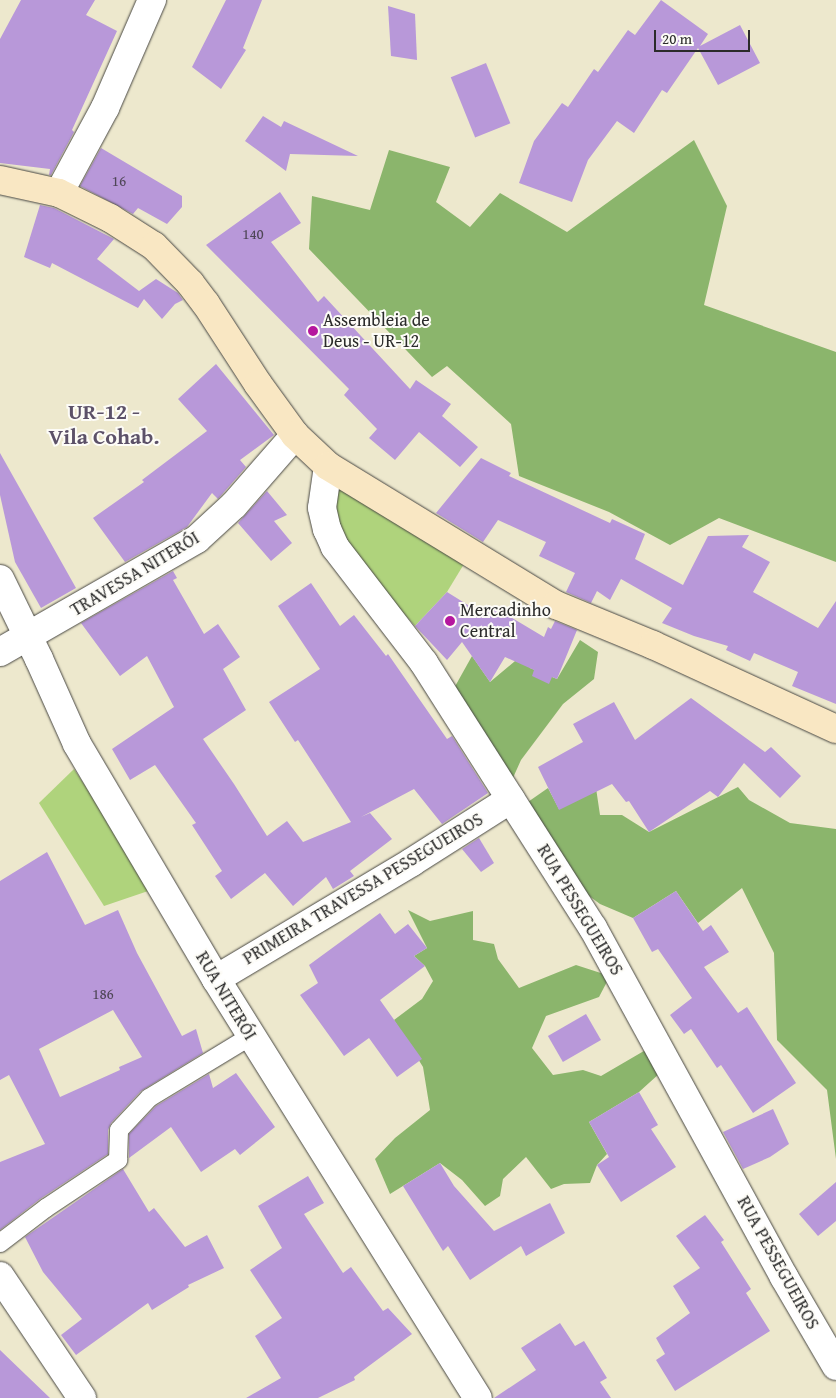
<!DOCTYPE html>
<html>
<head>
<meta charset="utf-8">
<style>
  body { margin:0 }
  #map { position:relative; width:836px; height:1398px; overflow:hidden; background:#ede8cd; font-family:"Gentium Book Plus",serif }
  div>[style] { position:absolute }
  .green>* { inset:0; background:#afd37c }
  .forest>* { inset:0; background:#8bb56c }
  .building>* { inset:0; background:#b898d9; transform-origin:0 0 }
  .roads { filter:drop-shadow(0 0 1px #484743) drop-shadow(0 0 1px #484743) }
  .lane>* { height:18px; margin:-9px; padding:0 9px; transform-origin:9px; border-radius:9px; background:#fff }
  .street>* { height:28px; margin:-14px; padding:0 14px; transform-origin:14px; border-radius:14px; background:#fff }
  .secondary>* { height:28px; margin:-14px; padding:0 14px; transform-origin:14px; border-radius:14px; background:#f9e7c3 }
  .dots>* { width:14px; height:14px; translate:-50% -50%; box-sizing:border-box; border:2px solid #fdfcf7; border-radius:50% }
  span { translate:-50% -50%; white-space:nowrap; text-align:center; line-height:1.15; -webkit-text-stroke:4px #fdfcf7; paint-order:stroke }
  .number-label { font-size:15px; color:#4e4656 }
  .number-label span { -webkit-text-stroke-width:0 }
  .poi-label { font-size:18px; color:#2b2b2b }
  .left { translate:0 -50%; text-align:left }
  .street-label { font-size:18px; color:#2b2b2b }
  .district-label { font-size:22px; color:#5c5168; font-weight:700 }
  .scale { position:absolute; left:654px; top:30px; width:96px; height:22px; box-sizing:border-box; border:2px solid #2b2b2b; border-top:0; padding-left:6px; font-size:15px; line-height:18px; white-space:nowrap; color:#2b2b2b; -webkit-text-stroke:4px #fdfcf7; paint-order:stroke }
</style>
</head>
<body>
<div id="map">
  <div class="green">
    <i style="clip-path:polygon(330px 468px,467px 559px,447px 592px,415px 626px,334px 536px)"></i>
    <i style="clip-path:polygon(74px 769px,154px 889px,104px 906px,39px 803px)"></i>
  </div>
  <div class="forest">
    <i style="clip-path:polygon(694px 140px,727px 206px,704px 305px,836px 352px,836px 562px,719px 518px,670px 545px,609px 512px,519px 476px,511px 424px,447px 366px,432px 377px,309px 249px,312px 196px,370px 210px,389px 150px,450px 167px,436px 202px,470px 227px,500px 193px,567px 232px)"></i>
    <i style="clip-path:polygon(580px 640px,598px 652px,594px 679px,563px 704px,521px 760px,512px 780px,453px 690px,472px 656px,490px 682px,521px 656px,530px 668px,557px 679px)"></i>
    <i style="clip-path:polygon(738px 787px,749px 800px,790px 823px,836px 829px,836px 1159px,827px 1090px,777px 1040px,774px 953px,742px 888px,698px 923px,676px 891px,633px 918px,600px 904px,577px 887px,525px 804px,548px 788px,559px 809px,596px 788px,600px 815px,622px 815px,649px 832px)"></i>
    <i style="clip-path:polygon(408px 910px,430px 921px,473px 911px,473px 940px,494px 944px,498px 959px,519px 988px,576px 965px,610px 976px,599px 997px,546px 1016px,532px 1048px,553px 1075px,583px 1070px,601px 1076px,649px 1048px,660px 1073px,639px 1092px,589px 1122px,607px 1154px,597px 1165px,590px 1183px,564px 1184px,551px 1189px,526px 1157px,503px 1179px,500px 1196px,485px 1206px,462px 1180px,440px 1163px,390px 1194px,375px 1159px,395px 1138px,430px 1110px,423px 1067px,394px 1020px,422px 999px,433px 981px,425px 966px,414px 956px,427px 948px)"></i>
  </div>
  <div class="building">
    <i style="clip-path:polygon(21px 0,95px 0,86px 15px,117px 31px,72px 130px,74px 132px,51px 175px,49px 175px,50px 169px,0 163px,0 39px)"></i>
    <i style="clip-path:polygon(226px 0,262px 0,243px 48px,246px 50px,221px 89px,192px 67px)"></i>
    <i style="clip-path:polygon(661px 0,708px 34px,700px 46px,740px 25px,760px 63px,718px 85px,698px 48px,667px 93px,662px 90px,634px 133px,617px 121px,588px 160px,572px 202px,519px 183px,534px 141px,562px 103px,568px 107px,594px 69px,598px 72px,628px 30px,635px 35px)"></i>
    <i style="clip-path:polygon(388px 6px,415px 14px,417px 60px,391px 56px)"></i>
    <i style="left:486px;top:63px;width:65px;height:38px;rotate:68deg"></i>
    <i style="clip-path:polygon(263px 116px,281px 127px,284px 121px,358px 156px,290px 154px,286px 171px,245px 141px)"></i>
    <i style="clip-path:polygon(101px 148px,182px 196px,182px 207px,167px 224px,138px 208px,133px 214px,80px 186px)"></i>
    <i style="clip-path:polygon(280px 192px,301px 223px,271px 242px,318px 302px,324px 296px,410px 389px,416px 380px,451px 404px,442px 416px,478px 447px,460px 467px,419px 432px,395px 460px,369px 438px,377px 429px,344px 395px,349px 389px,206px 245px)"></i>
    <i style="clip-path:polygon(40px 205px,54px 208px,114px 239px,97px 259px,139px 291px,156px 279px,178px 293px,183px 300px,175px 304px,162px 319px,144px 299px,138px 308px,52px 263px,50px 268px,24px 257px)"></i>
    <i style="clip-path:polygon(216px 364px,274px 435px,240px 460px,246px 467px,218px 499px,212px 493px,187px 527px,125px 562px,93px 518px,144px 482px,142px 480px,207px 431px,178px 399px)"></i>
    <i style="clip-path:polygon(0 453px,76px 588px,41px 608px,15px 562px,0 495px)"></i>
    <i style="clip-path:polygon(481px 458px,511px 473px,509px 476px,610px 523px,612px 519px,645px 534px,635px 559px,683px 585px,708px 536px,749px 535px,742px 547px,770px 562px,753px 592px,818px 628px,836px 601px,836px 704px,792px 686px,798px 672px,754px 653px,750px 661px,726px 650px,728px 646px,694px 636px,662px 623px,672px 608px,621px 579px,610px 600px,597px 591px,591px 603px,566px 592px,575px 573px,539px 556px,546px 542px,498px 520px,483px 542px,436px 513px)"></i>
    <i style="clip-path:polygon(267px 491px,287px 515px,274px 521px,292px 543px,271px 561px,238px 523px)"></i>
    <i style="clip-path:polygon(173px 571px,177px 578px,173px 580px,204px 634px,218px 624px,240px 657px,223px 669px,246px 710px,203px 739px,234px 784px,267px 836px,287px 821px,303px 842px,351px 822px,298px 740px,295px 742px,269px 702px,320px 669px,278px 606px,311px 583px,340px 626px,354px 615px,386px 656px,388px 654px,447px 739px,452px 736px,488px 793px,442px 824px,414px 789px,361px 817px,370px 813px,392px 839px,350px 871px,354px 876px,333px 889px,326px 877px,293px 906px,265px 873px,231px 899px,215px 876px,222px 871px,192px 825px,196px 823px,155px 765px,130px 780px,112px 749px,174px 707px,147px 656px,120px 676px,81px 623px)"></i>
    <i style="clip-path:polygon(447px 592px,484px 615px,492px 606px,544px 637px,548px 627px,551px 629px,555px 621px,577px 630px,557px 679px,552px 677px,549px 684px,532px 676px,534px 670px,505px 657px,490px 682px,462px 642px,447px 660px,415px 626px)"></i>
    <i style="clip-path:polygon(691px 698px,765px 752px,771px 747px,801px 776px,780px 798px,744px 763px,718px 797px,710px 791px,649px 832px,629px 801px,626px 802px,612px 784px,559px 810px,538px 767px,583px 742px,573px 724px,614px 702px,635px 740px)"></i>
    <i style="clip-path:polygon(479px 838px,494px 863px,481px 872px,462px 849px)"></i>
    <i style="clip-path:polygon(evenodd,47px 852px,85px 925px,118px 910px,137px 953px,182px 1036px,196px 1029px,203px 1053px,141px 1091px,111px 1123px,108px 1130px,108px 1154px,40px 1199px,0 1230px,0 1162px,45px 1144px,9px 1075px,0 1080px,0 881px,47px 852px,113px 1010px,142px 1057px,119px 1067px,120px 1070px,60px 1097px,39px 1049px,113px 1010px)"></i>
    <i style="clip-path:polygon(676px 891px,703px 931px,711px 925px,729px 952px,704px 967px,738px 1013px,747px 1007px,796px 1083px,753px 1113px,721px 1065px,717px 1068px,691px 1029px,684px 1034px,670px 1015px,692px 998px,658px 949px,652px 952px,633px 918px)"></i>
    <i style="clip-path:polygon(380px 913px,395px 934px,408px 924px,427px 948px,414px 956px,425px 966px,380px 1000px,422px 1059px,397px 1077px,369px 1038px,344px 1056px,300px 995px,318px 983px,309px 965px)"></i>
    <i style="left:586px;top:1014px;width:30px;height:44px;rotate:60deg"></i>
    <i style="clip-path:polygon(236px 1073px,275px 1127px,240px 1155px,235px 1149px,201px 1172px,171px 1127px,129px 1158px,129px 1134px,156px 1106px,209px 1074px,213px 1088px)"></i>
    <i style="clip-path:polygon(639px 1092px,658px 1125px,651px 1129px,676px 1167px,621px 1202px,597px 1165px,609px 1157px,589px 1122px)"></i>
    <i style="clip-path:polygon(773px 1109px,789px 1144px,770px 1157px,743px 1169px,723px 1132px)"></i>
    <i style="clip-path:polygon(440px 1163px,454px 1186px,494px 1231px,550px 1203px,565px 1233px,526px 1256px,521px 1246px,470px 1280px,448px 1246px,443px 1251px,403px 1186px)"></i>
    <i style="clip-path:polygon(123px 1169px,149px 1212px,154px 1208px,185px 1247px,207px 1235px,224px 1268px,188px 1285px,189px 1287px,152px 1310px,148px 1303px,76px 1355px,61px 1335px,82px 1319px,43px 1272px,25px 1237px)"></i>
    <i style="clip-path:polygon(308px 1176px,324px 1203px,304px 1214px,343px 1273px,351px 1267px,383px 1311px,388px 1308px,412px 1334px,354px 1377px,355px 1380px,318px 1398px,246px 1398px,281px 1378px,255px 1336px,282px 1318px,250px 1270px,282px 1248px,258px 1206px)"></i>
    <i style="clip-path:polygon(836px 1182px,836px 1221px,818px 1236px,799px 1214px)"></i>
    <i style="clip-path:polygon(705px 1215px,724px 1240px,721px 1242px,751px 1289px,746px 1293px,770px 1331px,675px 1391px,656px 1360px,665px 1354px,656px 1338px,690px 1313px,673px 1286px,700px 1268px,676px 1236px)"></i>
    <i style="clip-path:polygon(560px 1323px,575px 1346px,584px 1341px,607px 1378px,600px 1382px,611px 1398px,494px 1398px,536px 1370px,521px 1348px)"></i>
    <i style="clip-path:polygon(0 1350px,26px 1375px,50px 1398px,0 1398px)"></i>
  </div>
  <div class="roads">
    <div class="lane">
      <i style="left:0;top:1243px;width:58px;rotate:-37.3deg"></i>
      <i style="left:46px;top:1208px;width:87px;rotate:-33.7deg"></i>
      <i style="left:118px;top:1160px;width:30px;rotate:-88deg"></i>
      <i style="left:119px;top:1130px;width:44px;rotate:-46.8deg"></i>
      <i style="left:149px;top:1098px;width:119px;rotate:-31.3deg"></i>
    </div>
    <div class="street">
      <i style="left:59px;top:193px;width:97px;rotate:-61.6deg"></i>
      <i style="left:105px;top:108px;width:118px;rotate:-66.5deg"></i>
      <i style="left:328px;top:466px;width:42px;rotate:98.1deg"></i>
      <i style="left:322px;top:508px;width:22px;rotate:77deg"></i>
      <i style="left:327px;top:529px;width:20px;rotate:66deg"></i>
      <i style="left:335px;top:547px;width:146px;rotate:52.5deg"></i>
      <i style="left:424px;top:663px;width:314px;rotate:57.5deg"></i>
      <i style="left:593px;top:928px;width:398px;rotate:61.3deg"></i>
      <i style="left:784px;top:1277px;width:103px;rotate:59.7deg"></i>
      <i style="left:0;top:579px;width:89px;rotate:64deg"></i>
      <i style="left:39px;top:659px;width:93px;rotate:65.9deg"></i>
      <i style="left:77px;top:744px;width:273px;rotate:59.4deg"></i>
      <i style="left:216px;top:979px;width:494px;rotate:58deg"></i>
      <i style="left:0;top:652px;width:227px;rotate:-29.8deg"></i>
      <i style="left:197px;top:539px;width:50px;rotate:-42.6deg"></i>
      <i style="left:234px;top:505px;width:93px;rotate:-48.9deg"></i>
      <i style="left:216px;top:979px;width:228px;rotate:-30.8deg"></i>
      <i style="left:412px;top:862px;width:117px;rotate:-32.5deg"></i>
      <i style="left:0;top:1276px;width:147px;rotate:56.1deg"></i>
    </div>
    <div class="secondary">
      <i style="left:0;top:180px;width:60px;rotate:12.4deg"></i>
      <i style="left:59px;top:193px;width:57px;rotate:26.1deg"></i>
      <i style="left:110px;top:218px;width:52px;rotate:32.5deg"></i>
      <i style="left:154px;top:246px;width:52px;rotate:45.8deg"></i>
      <i style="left:190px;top:283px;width:26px;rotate:53deg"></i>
      <i style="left:206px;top:304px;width:95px;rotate:57deg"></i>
      <i style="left:258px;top:384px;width:63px;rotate:54deg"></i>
      <i style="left:295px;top:435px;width:45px;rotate:43.2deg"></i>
      <i style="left:328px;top:466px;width:267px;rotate:31.4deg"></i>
      <i style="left:556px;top:605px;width:105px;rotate:22.4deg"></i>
      <i style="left:653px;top:645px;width:201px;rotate:24.7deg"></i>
    </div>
  </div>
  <div class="dots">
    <i style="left:313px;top:331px;background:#b5179e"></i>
    <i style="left:450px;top:621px;background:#b5179e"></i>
  </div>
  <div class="number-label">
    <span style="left:119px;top:181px">16</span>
    <span style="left:253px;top:234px">140</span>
    <span style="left:103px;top:994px">186</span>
  </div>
  <div class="poi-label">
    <span class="left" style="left:323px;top:331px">Assembleia de<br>Deus - UR-12</span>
    <span class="left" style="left:460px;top:621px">Mercadinho<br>Central</span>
  </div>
  <div class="street-label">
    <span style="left:135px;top:574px;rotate:-31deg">TRAVESSA NITERÓI</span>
    <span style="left:363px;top:889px;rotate:-31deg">PRIMEIRA TRAVESSA PESSEGUEIROS</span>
    <span style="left:580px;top:910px;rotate:59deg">RUA PESSEGUEIROS</span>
    <span style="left:226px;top:996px;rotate:59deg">RUA NITERÓI</span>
    <span style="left:778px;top:1263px;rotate:61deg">RUA PESSEGUEIROS</span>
  </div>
  <div class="district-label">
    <span style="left:104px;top:424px">UR-12 -<br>Vila Cohab.</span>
  </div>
  <div class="scale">20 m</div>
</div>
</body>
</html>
